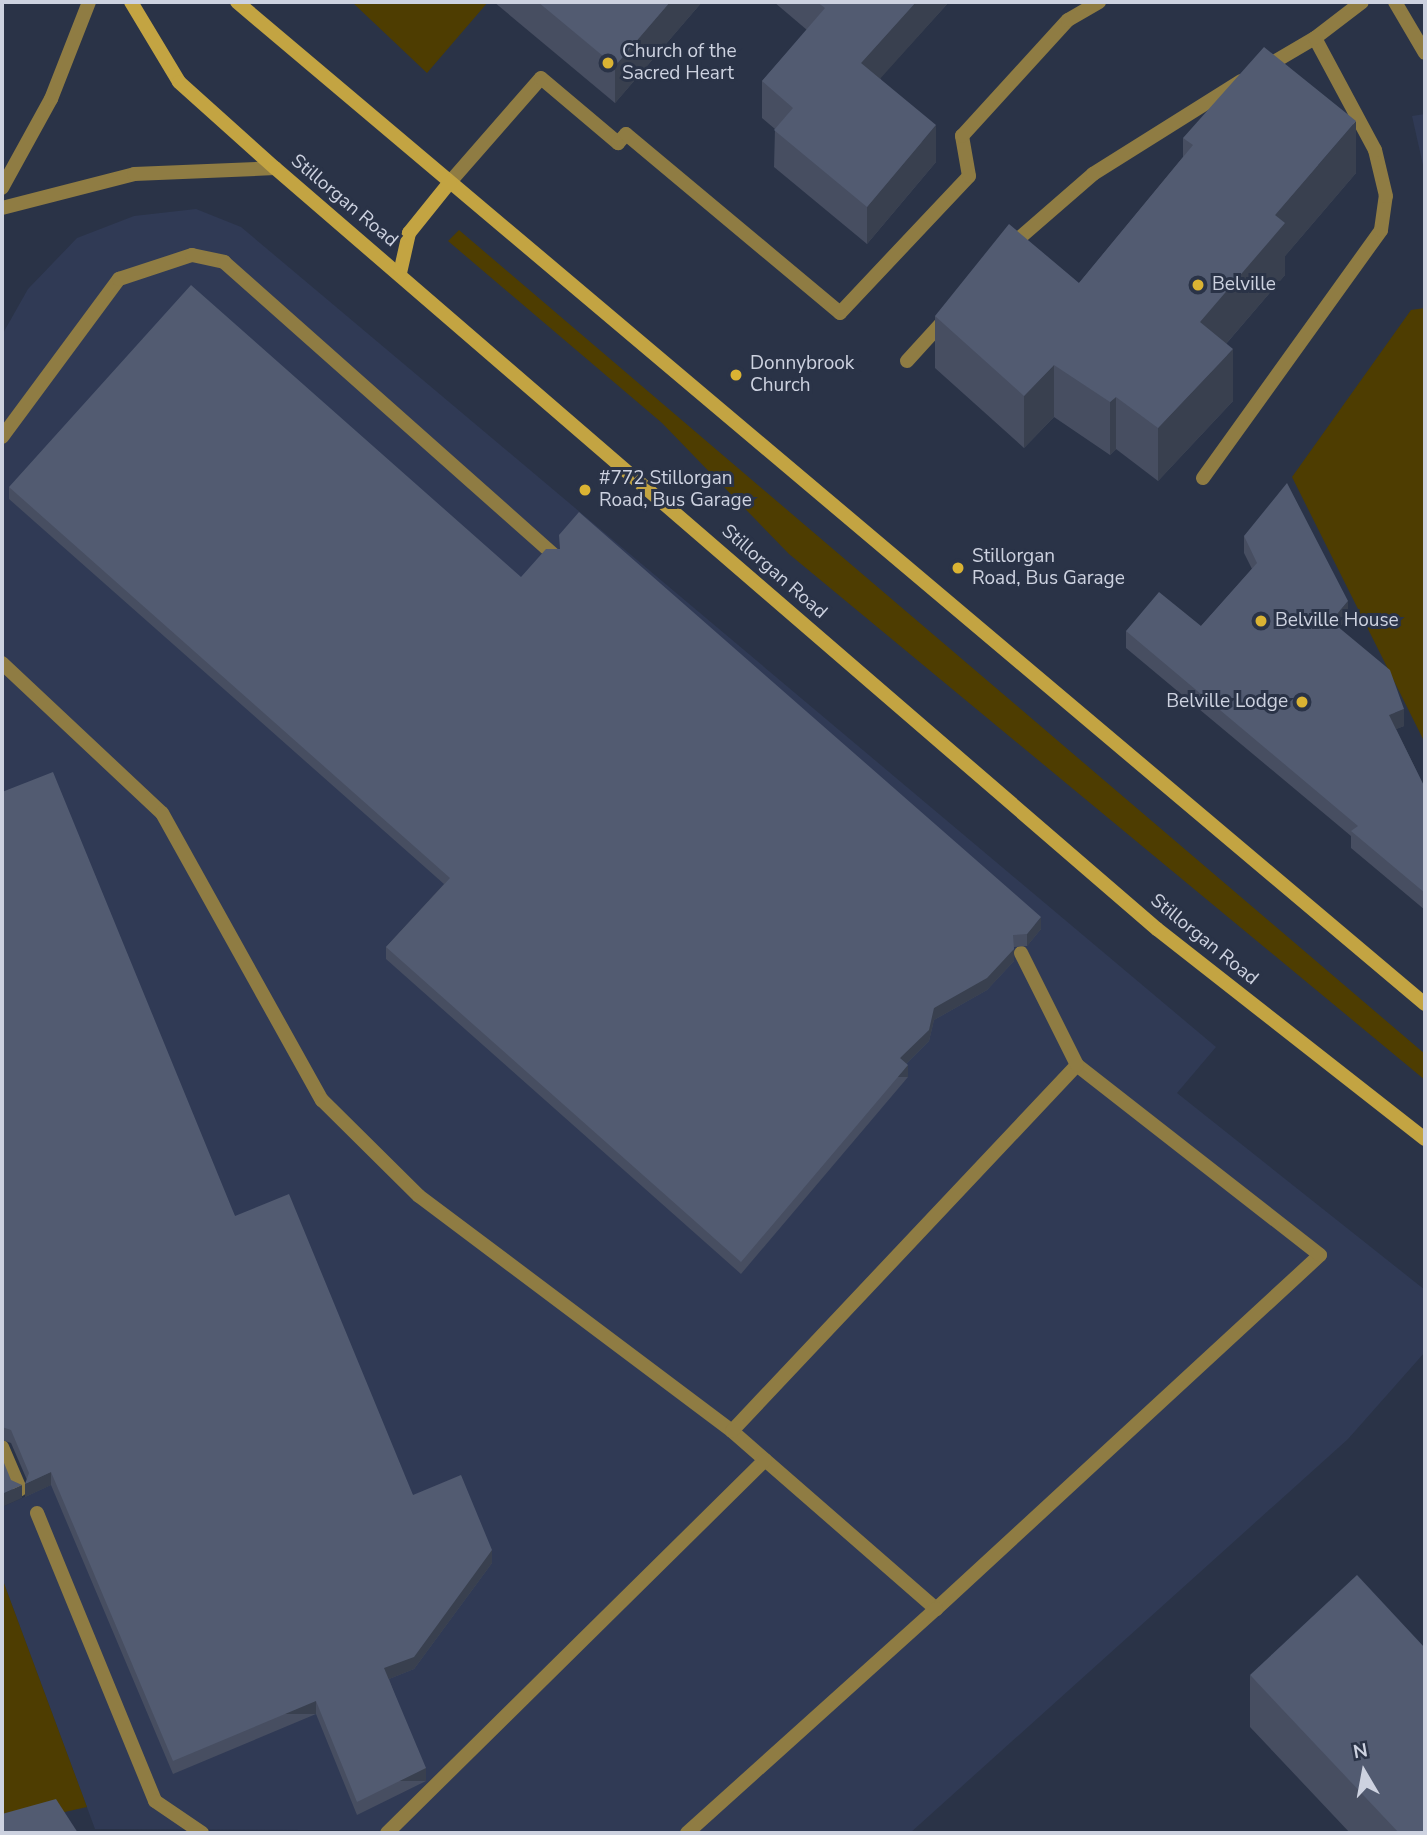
<!DOCTYPE html>
<html>
<head>
<meta charset="utf-8">
<style>
  body { margin:0 }
  #map { position:relative; width:1427px; height:1835px; overflow:hidden; background:#2a3347; font-family:"Nunito Sans",sans-serif }
  div>[style] { position:absolute }
  .built>* { inset:0; background:#303a55 }
  .green>* { inset:0; background:#4e3d01 }
  .service>* { height:14px; margin:-7px; padding:0 7px; transform-origin:7px; border-radius:7px; background:#8f7c43 }
  .minor>* { height:14px; margin:-7px; padding:0 7px; transform-origin:7px; border-radius:7px; background:#8f7c43 }
  .tertiary>* { height:14px; margin:-7px; padding:0 7px; transform-origin:7px; border-radius:7px; background:#8f7c43 }
  .secondary>* { height:14px; margin:-7px; padding:0 7px; transform-origin:7px; border-radius:7px; background:#c3a442 }
  .wall>* { inset:0; background:#474e61 }
  .shaded-wall>* { inset:0; background:#39404f; transform-origin:0 0 }
  .building>* { inset:0; background:#525b71 }
  .dots>* { width:19px; height:19px; translate:-50% -50%; box-sizing:border-box; border:4px solid #2a3347; border-radius:50% }
  span { translate:-50% -50%; white-space:nowrap; text-align:center; line-height:1.15; -webkit-text-stroke:6px #2a3347; paint-order:stroke }
  .poi-label { font-size:19px; color:#cdd2e0 }
  .left { translate:0 -50%; text-align:left }
  .right { translate:-100% -50%; text-align:right }
  .street-label { font-size:19px; color:#cdd2e0 }
  .frame { position:absolute; inset:0; border:4px solid #cdd2e0; pointer-events:none }
  .north { position:absolute; left:1329px; top:1737px; width:70px; height:70px; -webkit-text-stroke:5px #2a3347; paint-order:stroke; rotate:350deg; font-size:19px; font-weight:700; line-height:28px; text-align:center; color:#cdd2e0 }
  .north::after { content:''; display:block; margin:auto; width:24px; height:32px; background:#cdd2e0; clip-path:polygon(50% 0,100% 100%,50% 72%,0 100%) }
</style>
</head>
<body>
<div id="map">
  <div class="built">
    <i style="clip-path:polygon(1425px 114px,1425px 174px,1412px 116px)"></i>
    <i style="clip-path:polygon(196px 209px,241px 227px,1216px 1047px,1177px 1093px,1425px 1290px,1425px 1352px,1348px 1439px,910px 1833px,95px 1829px,2px 1578px,2px 1507px,51px 1485px,2px 1370px,2px 335px,28px 289px,77px 238px,134px 216px)"></i>
  </div>
  <div class="green">
    <i style="clip-path:polygon(352px 2px,488px 2px,427px 73px)"></i>
    <i style="clip-path:polygon(459px 230px,1425px 1054px,1425px 1080px,789px 554px,662px 423px,448px 241px)"></i>
    <i style="clip-path:polygon(1425px 308px,1425px 743px,1292px 477px,1411px 310px)"></i>
    <i style="clip-path:polygon(2px 1578px,87px 1807px,2px 1826px)"></i>
  </div>
  <div class="service">
    <i style="left:1264px;top:68px;width:59px;rotate:-30.5deg"></i>
    <i style="left:450px;top:182px;width:138px;rotate:-48.8deg"></i>
    <i style="left:541px;top:78px;width:101px;rotate:40.2deg"></i>
    <i style="left:618px;top:143px;width:12px;rotate:-48deg"></i>
    <i style="left:626px;top:134px;width:279px;rotate:39.9deg"></i>
    <i style="left:840px;top:313px;width:188px;rotate:-46.7deg"></i>
    <i style="left:969px;top:176px;width:41px;rotate:-99.9deg"></i>
    <i style="left:962px;top:136px;width:157px;rotate:-47.6deg"></i>
    <i style="left:1068px;top:20px;width:36px;rotate:-30deg"></i>
    <i style="left:1008px;top:248px;width:113px;rotate:-41deg"></i>
    <i style="left:1093px;top:174px;width:175px;rotate:-32.1deg"></i>
    <i style="left:907px;top:361px;width:61px;rotate:-47.7deg"></i>
    <i style="left:2px;top:437px;width:197px;rotate:-53.5deg"></i>
    <i style="left:119px;top:279px;width:77px;rotate:-18.2deg"></i>
    <i style="left:192px;top:255px;width:33px;rotate:12deg"></i>
    <i style="left:224px;top:262px;width:440px;rotate:41.6deg"></i>
    <i style="left:1203px;top:478px;width:305px;rotate:-54.3deg"></i>
    <i style="left:1381px;top:230px;width:34px;rotate:-82deg"></i>
    <i style="left:1386px;top:196px;width:47px;rotate:-103.4deg"></i>
    <i style="left:1375px;top:150px;width:127px;rotate:-118.2deg"></i>
    <i style="left:1315px;top:38px;width:59px;rotate:-37.5deg"></i>
    <i style="left:2px;top:663px;width:219px;rotate:43.2deg"></i>
    <i style="left:162px;top:813px;width:329px;rotate:60.9deg"></i>
    <i style="left:322px;top:1100px;width:136px;rotate:44.7deg"></i>
    <i style="left:419px;top:1196px;width:391px;rotate:36.9deg"></i>
    <i style="left:732px;top:1431px;width:271px;rotate:41.1deg"></i>
    <i style="left:936px;top:1609px;width:522px;rotate:-42.67deg"></i>
    <i style="left:1320px;top:1255px;width:308px;rotate:-142deg"></i>
    <i style="left:1077px;top:1065px;width:503px;rotate:133.31deg"></i>
    <i style="left:1021px;top:953px;width:125px;rotate:63.4deg"></i>
    <i style="left:37px;top:1513px;width:311px;rotate:67.7deg"></i>
    <i style="left:155px;top:1801px;width:57px;rotate:34.2deg"></i>
    <i style="left:387px;top:1833px;width:531px;rotate:-44.62deg"></i>
    <i style="left:687px;top:1833px;width:335px;rotate:-42deg"></i>
  </div>
  <div class="minor">
    <i style="left:1395px;top:2px;width:59px;rotate:59.5deg"></i>
    <i style="left:2px;top:1447px;width:46px;rotate:66.8deg"></i>
  </div>
  <div class="tertiary">
    <i style="left:2px;top:188px;width:102px;rotate:-61.2deg"></i>
    <i style="left:51px;top:99px;width:104px;rotate:-68.6deg"></i>
    <i style="left:2px;top:208px;width:136px;rotate:-14.4deg"></i>
    <i style="left:134px;top:174px;width:141px;rotate:-2.4deg"></i>
  </div>
  <div class="secondary">
    <i style="left:131px;top:2px;width:93px;rotate:59deg"></i>
    <i style="left:179px;top:82px;width:129px;rotate:41.9deg"></i>
    <i style="left:275px;top:168px;width:1165px;rotate:40.79deg"></i>
    <i style="left:1157px;top:929px;width:340px;rotate:38.1deg"></i>
    <i style="left:237px;top:2px;width:1554px;rotate:40.15deg"></i>
    <i style="left:400px;top:273px;width:41px;rotate:-77.3deg"></i>
    <i style="left:409px;top:233px;width:65px;rotate:-51.2deg"></i>
  </div>
  <div class="wall">
    <i style="clip-path:polygon(494px 2px,702px 2px,615px 103px)"></i>
    <i style="clip-path:polygon(774px 2px,949px 2px,880px 78px,936px 162px,867px 244px,774px 167px,775px 129px,762px 118px,762px 81px,807px 30px)"></i>
    <i style="clip-path:polygon(1183px 138px,1356px 173px,1285px 256px,1285px 275px,1226px 344px,1233px 401px,1158px 481px,1116px 449px,1110px 455px,1054px 417px,1024px 448px,935px 368px,935px 316px,1079px 283px,1183px 157px)"></i>
    <i style="clip-path:polygon(9px 487px,521px 577px,1041px 929px,1027px 946px,1014px 947px,1014px 961px,987px 990px,934px 1020px,929px 1041px,906px 1064px,908px 1077px,741px 1274px,386px 959px,386px 947px,444px 884px,9px 499px)"></i>
    <i style="clip-path:polygon(1244px 536px,1348px 617px,1339px 628px,1404px 726px,1396px 729px,1425px 788px,1425px 910px,1351px 848px,1351px 836px,1126px 648px,1126px 631px,1201px 626px,1252px 569px,1244px 553px)"></i>
    <i style="clip-path:polygon(2px 792px,235px 1216px,413px 1495px,492px 1563px,414px 1669px,389px 1679px,426px 1781px,357px 1815px,316px 1714px,173px 1774px,51px 1485px,25px 1497px,27px 1480px,11px 1443px,2px 1440px)"></i>
    <i style="clip-path:polygon(1250px 1675px,1425px 1833px,1350px 1833px,1250px 1727px)"></i>
  </div>
  <div class="shaded-wall">
    <i style="clip-path:polygon(670px 2px,702px 2px,615px 103px,615px 66px)"></i>
    <i style="clip-path:polygon(916px 2px,949px 2px,861px 100px,861px 63px)"></i>
    <i style="clip-path:polygon(1356px 121px,1356px 173px,1285px 256px,1285px 275px,1200px 374px,1200px 322px,1275px 215px)"></i>
    <i style="clip-path:polygon(936px 125px,936px 162px,867px 244px,867px 207px)"></i>
    <i style="clip-path:polygon(1233px 349px,1233px 401px,1158px 481px,1158px 428px)"></i>
    <i style="clip-path:polygon(1054px 365px,1054px 417px,1024px 448px,1024px 396px)"></i>
    <i style="clip-path:polygon(1116px 397px,1116px 449px,1110px 455px,1110px 402px)"></i>
    <i style="clip-path:polygon(1348px 601px,1348px 617px,1331px 637px,1331px 621px)"></i>
    <i style="clip-path:polygon(1404px 709px,1404px 726px,1389px 732px,1389px 715px)"></i>
    <i style="clip-path:polygon(1041px 917px,1041px 929px,1027px 946px,1027px 934px)"></i>
    <i style="clip-path:polygon(1014px 949px,1014px 961px,987px 990px,934px 1020px,929px 1041px,900px 1070px,900px 1058px,934px 1008px)"></i>
    <i style="left:908px;top:1065px;width:12px;height:258px;rotate:90deg"></i>
    <i style="clip-path:polygon(51px 1472px,51px 1485px,25px 1497px,25px 1484px)"></i>
    <i style="clip-path:polygon(22px 1485px,22px 1498px,2px 1507px,2px 1494px)"></i>
    <i style="clip-path:polygon(492px 1550px,492px 1563px,414px 1669px,384px 1681px,384px 1668px)"></i>
    <i style="left:316px;top:1701px;width:13px;height:155px;rotate:90deg"></i>
    <i style="left:426px;top:1768px;width:13px;height:77px;rotate:90deg"></i>
  </div>
  <div class="building">
    <i style="clip-path:polygon(538px 2px,670px 2px,615px 66px)"></i>
    <i style="clip-path:polygon(817px 2px,916px 2px,861px 63px,936px 125px,867px 207px,774px 130px,793px 108px,762px 81px,825px 8px)"></i>
    <i style="clip-path:polygon(1264px 47px,1356px 121px,1275px 215px,1285px 223px,1200px 322px,1233px 349px,1158px 428px,1116px 397px,1110px 402px,1054px 365px,1024px 396px,935px 316px,1009px 224px,1079px 283px,1193px 145px,1183px 138px)"></i>
    <i style="clip-path:polygon(191px 285px,521px 577px,546px 549px,560px 549px,559px 535px,579px 512px,1041px 917px,1027px 934px,1013px 935px,1014px 949px,987px 978px,934px 1008px,929px 1030px,900px 1058px,908px 1065px,741px 1262px,386px 947px,450px 878px,9px 487px)"></i>
    <i style="clip-path:polygon(1287px 483px,1348px 601px,1331px 621px,1390px 670px,1404px 709px,1389px 715px,1425px 788px,1425px 893px,1351px 831px,1358px 826px,1126px 631px,1159px 592px,1201px 626px,1257px 563px,1244px 536px)"></i>
    <i style="clip-path:polygon(53px 772px,235px 1216px,289px 1194px,413px 1495px,461px 1475px,492px 1550px,414px 1657px,384px 1668px,426px 1768px,357px 1802px,316px 1701px,173px 1761px,51px 1472px,25px 1484px,29px 1473px,11px 1430px,2px 1427px,2px 792px)"></i>
    <i style="clip-path:polygon(2px 1458px,11px 1480px,22px 1485px,2px 1494px)"></i>
    <i style="clip-path:polygon(1357px 1575px,1425px 1648px,1425px 1833px,1399px 1833px,1250px 1675px)"></i>
    <i style="clip-path:polygon(56px 1799px,78px 1833px,2px 1833px,2px 1814px)"></i>
  </div>
  <div class="dots">
    <i style="left:608px;top:63px;background:#dab333"></i>
    <i style="left:1198px;top:285px;background:#dab333"></i>
    <i style="left:736px;top:375px;background:#dab333"></i>
    <i style="left:585px;top:490px;background:#dab333"></i>
    <i style="left:958px;top:568px;background:#dab333"></i>
    <i style="left:1261px;top:621px;background:#dab333"></i>
    <i style="left:1302px;top:702px;background:#dab333"></i>
  </div>
  <div class="poi-label">
    <span class="left" style="left:622px;top:63px">Church of the<br>Sacred Heart</span>
    <span class="left" style="left:1212px;top:285px">Belville</span>
    <span class="left" style="left:750px;top:375px">Donnybrook<br>Church</span>
    <span class="left" style="left:599px;top:490px">#772 Stillorgan<br>Road, Bus Garage</span>
    <span class="left" style="left:972px;top:568px">Stillorgan<br>Road, Bus Garage</span>
    <span class="left" style="left:1275px;top:621px">Belville House</span>
    <span class="right" style="left:1288px;top:702px">Belville Lodge</span>
  </div>
  <div class="street-label">
    <span style="left:344px;top:201px;rotate:40deg">Stillorgan Road</span>
    <span style="left:774px;top:572px;rotate:41deg">Stillorgan Road</span>
    <span style="left:1204px;top:940px;rotate:39deg">Stillorgan Road</span>
  </div>
  <div class="frame"></div>
  <div class="north">N</div>
</div>
</body>
</html>
